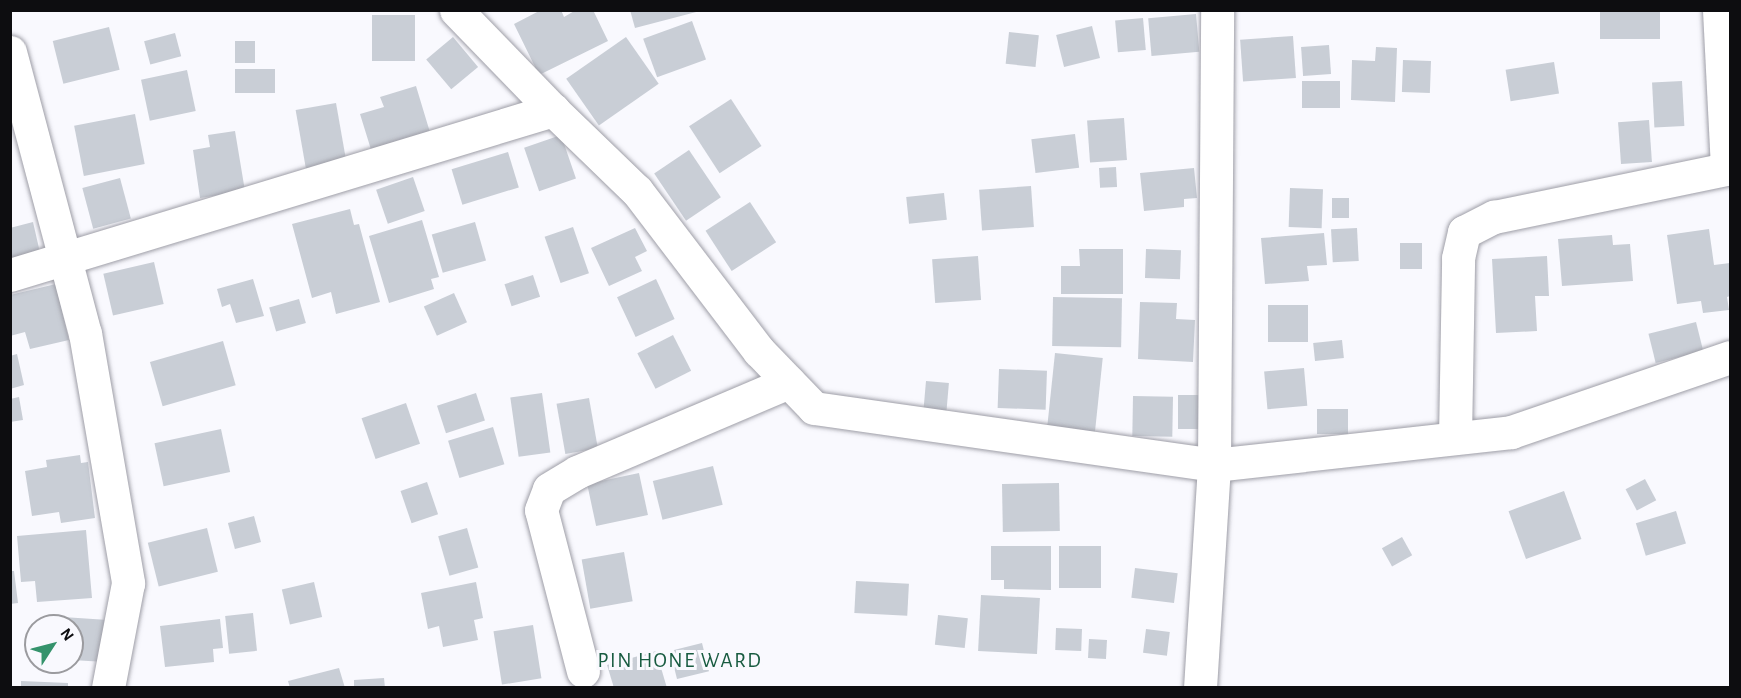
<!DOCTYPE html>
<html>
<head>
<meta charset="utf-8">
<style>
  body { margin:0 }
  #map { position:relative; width:1741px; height:698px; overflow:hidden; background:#f9f9fe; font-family:"Alegreya Sans",sans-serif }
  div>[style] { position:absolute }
  .building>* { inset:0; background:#c9ced6; transform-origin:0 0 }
  .roads { filter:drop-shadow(0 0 2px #9e9ea7) drop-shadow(0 0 2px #9e9ea7) }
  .minor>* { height:33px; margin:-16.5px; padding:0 16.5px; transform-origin:16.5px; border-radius:16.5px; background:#fff }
  .tertiary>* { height:33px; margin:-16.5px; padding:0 16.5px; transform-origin:16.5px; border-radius:16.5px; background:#fff }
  span { translate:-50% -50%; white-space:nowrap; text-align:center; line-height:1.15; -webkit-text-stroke:6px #f9f9fe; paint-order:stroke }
  .quarter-label { font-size:21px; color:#185b40; letter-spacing:1.5px }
  .frame { position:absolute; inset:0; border:12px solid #0d0d10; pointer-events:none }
  .north { position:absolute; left:24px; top:614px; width:60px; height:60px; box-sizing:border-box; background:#f9f9fe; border:2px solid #9b9b9f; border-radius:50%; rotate:54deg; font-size:16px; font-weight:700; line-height:24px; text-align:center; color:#0d0d10 }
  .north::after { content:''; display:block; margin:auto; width:21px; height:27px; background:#35936c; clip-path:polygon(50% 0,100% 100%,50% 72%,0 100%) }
</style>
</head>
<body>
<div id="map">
  <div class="building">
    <i style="clip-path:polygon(541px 10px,561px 10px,564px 17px,576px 10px,593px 10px,608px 41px,539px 75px,514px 24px)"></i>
    <i style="clip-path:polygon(630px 10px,700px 10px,700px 11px,635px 28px)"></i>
    <i style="left:1600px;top:10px;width:60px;height:29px"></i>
    <i style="left:1196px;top:14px;width:38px;height:48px;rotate:85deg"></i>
    <i style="left:372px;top:15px;width:43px;height:46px"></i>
    <i style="left:1143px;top:18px;width:32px;height:28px;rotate:85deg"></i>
    <i style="left:692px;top:21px;width:41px;height:52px;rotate:70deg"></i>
    <i style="left:1092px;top:26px;width:33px;height:37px;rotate:76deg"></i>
    <i style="left:109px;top:27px;width:44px;height:58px;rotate:76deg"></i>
    <i style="left:1009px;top:32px;width:30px;height:32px;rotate:6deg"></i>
    <i style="left:175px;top:33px;width:24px;height:32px;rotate:75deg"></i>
    <i style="left:1293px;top:36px;width:42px;height:53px;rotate:86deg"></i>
    <i style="left:453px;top:37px;width:39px;height:35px;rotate:50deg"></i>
    <i style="left:626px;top:37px;width:57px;height:73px;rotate:55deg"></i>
    <i style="left:235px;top:41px;width:20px;height:22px"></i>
    <i style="left:1329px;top:45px;width:29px;height:28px;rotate:86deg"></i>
    <i style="clip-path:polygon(1376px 47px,1397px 48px,1395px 102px,1351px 100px,1352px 60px,1375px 61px)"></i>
    <i style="left:1403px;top:60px;width:28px;height:32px;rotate:2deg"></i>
    <i style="left:1554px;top:62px;width:32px;height:49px;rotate:81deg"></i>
    <i style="left:235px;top:69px;width:40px;height:24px"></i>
    <i style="left:187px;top:70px;width:42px;height:47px;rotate:78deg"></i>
    <i style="left:1302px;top:81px;width:38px;height:27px"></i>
    <i style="left:1682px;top:81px;width:45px;height:30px;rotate:87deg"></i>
    <i style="clip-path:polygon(416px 86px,432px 139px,373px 156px,360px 114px,384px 107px,380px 97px)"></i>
    <i style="left:731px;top:99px;width:56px;height:50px;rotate:57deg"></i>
    <i style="left:336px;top:103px;width:60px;height:41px;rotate:80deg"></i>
    <i style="left:135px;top:114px;width:51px;height:62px;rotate:79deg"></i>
    <i style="left:1124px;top:118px;width:42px;height:37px;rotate:86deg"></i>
    <i style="left:1649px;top:120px;width:42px;height:31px;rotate:86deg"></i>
    <i style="clip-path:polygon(235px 131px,245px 191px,200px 198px,193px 150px,210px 147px,208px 135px)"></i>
    <i style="left:1075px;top:134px;width:34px;height:44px;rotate:83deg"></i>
    <i style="left:561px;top:135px;width:46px;height:39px;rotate:71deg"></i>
    <i style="left:689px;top:150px;width:57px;height:42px;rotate:56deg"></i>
    <i style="left:508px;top:152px;width:37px;height:59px;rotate:73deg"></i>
    <i style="left:1116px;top:167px;width:20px;height:17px;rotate:87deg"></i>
    <i style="clip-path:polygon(1194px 168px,1197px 198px,1184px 199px,1184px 207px,1144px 211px,1140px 173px)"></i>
    <i style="left:413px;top:177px;width:36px;height:39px;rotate:71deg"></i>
    <i style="left:120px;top:178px;width:42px;height:39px;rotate:75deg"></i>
    <i style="left:1031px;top:186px;width:41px;height:52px;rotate:86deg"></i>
    <i style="left:1290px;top:188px;width:33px;height:39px;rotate:2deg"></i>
    <i style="left:944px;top:193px;width:27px;height:38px;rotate:84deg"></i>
    <i style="left:1332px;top:198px;width:17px;height:20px"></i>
    <i style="left:750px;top:202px;width:48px;height:53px;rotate:57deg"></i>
    <i style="clip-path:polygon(350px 209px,354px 225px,359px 224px,380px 302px,336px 314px,331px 292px,312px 298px,292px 224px)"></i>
    <i style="clip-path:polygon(422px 220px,439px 277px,431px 279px,434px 289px,389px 303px,369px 236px)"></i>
    <i style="clip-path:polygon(33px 222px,41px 257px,10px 265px,10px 228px)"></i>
    <i style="left:475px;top:222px;width:40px;height:45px;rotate:74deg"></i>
    <i style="left:573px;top:227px;width:49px;height:30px;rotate:71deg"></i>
    <i style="clip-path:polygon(635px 228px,647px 251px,635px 257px,642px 271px,609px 286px,591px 248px)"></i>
    <i style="left:1357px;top:228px;width:33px;height:26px;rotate:87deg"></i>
    <i style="clip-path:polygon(1709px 229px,1714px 265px,1730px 263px,1730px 296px,1727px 297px,1729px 310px,1703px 313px,1701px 301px,1677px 304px,1667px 235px)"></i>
    <i style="clip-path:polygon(1324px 233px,1327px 265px,1307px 266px,1309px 281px,1265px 284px,1261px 238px)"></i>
    <i style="clip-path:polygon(1612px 235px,1613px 245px,1630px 244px,1633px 281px,1562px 286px,1558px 239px)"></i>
    <i style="left:1400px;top:243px;width:22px;height:26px"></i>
    <i style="clip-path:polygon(1079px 249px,1123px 249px,1123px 294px,1061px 294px,1061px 266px,1080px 266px)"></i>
    <i style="left:1146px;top:249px;width:35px;height:29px;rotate:2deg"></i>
    <i style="left:978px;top:256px;width:44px;height:46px;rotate:86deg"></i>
    <i style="clip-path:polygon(1547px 256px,1549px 296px,1535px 296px,1537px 331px,1496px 333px,1492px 259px)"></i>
    <i style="left:154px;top:262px;width:43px;height:52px;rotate:77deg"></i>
    <i style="left:533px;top:275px;width:23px;height:30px;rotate:72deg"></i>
    <i style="clip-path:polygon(253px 279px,264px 316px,236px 323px,230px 304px,222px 307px,217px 289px)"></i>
    <i style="left:656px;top:279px;width:44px;height:43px;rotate:65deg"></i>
    <i style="clip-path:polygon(56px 284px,69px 340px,30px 349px,25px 332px,10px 336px,10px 295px)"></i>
    <i style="left:454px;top:293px;width:32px;height:33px;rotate:66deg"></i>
    <i style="left:1053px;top:297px;width:69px;height:49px;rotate:1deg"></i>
    <i style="left:299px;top:299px;width:25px;height:31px;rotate:74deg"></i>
    <i style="clip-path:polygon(1140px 302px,1177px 303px,1176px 319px,1195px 320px,1193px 362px,1138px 359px)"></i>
    <i style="left:1268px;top:305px;width:40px;height:37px"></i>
    <i style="left:1696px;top:322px;width:30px;height:49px;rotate:76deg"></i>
    <i style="left:673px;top:335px;width:40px;height:40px;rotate:63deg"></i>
    <i style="left:1342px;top:340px;width:18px;height:29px;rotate:84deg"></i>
    <i style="left:223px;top:341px;width:46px;height:76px;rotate:74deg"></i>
    <i style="left:1055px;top:353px;width:48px;height:83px;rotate:6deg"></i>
    <i style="clip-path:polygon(17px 354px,24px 385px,10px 389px,10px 356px)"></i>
    <i style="left:1304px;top:368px;width:38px;height:40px;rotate:85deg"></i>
    <i style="left:999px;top:369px;width:48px;height:39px;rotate:2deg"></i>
    <i style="left:926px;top:381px;width:23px;height:29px;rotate:5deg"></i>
    <i style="left:476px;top:393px;width:29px;height:41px;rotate:72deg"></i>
    <i style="left:542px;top:393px;width:60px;height:32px;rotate:82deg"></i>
    <i style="left:1178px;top:395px;width:30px;height:34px"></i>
    <i style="left:1133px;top:396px;width:40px;height:40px;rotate:1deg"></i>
    <i style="clip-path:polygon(19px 397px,23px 420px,10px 422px,10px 399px)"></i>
    <i style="left:589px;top:398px;width:51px;height:33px;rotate:80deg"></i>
    <i style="left:406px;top:403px;width:43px;height:47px;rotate:71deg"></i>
    <i style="left:1348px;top:409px;width:25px;height:31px;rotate:90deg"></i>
    <i style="left:493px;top:427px;width:39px;height:47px;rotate:73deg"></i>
    <i style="left:221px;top:429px;width:44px;height:68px;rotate:78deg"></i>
    <i style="clip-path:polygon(80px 455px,81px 463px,88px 462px,95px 518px,61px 523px,59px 512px,32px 516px,25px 471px,47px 467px,46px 460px)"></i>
    <i style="left:713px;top:466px;width:40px;height:62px;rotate:76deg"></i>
    <i style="left:639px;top:473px;width:43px;height:53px;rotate:78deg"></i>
    <i style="left:1645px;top:479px;width:24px;height:22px;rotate:62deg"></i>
    <i style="left:427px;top:482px;width:34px;height:28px;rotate:71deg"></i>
    <i style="left:1059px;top:483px;width:48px;height:57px;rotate:89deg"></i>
    <i style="left:1564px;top:491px;width:51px;height:59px;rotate:70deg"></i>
    <i style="left:1676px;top:511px;width:34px;height:42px;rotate:73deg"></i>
    <i style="left:254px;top:516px;width:27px;height:27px;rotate:75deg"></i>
    <i style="left:207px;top:528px;width:45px;height:61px;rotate:76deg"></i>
    <i style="left:467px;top:528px;width:41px;height:30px;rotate:74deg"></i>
    <i style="clip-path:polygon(86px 530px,92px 598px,37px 602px,35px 581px,21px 582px,17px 536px)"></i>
    <i style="left:1402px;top:537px;width:21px;height:23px;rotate:61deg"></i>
    <i style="clip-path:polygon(991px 546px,1051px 546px,1051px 590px,1004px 589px,1004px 580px,991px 580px)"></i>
    <i style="left:1059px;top:546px;width:42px;height:42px"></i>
    <i style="left:624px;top:552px;width:50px;height:43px;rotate:80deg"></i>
    <i style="left:1135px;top:568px;width:43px;height:30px;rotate:7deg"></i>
    <i style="clip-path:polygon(10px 571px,14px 571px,18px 603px,10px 604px)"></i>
    <i style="left:856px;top:581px;width:53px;height:32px;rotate:3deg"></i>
    <i style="left:314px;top:582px;width:36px;height:33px;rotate:77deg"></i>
    <i style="clip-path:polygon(476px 582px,483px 618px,474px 620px,478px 640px,443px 647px,439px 626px,428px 629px,421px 593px)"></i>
    <i style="left:981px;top:595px;width:59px;height:56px;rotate:3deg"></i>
    <i style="left:253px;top:613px;width:38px;height:28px;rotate:84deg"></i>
    <i style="left:938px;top:615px;width:30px;height:30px;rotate:6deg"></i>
    <i style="clip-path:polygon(63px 617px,108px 620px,105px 662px,72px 660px,72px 626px,62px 626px)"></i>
    <i style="clip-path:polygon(220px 619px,223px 648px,213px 649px,214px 662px,165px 667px,160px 626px)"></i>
    <i style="left:533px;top:625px;width:54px;height:40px;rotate:81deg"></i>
    <i style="left:1056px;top:628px;width:26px;height:22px;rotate:2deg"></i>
    <i style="left:1146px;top:629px;width:24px;height:24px;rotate:7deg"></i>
    <i style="left:1089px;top:639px;width:18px;height:19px;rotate:3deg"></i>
    <i style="left:702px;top:643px;width:29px;height:33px;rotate:76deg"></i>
    <i style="clip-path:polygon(656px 651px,667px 688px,614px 688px,607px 665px)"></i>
    <i style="clip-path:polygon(339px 668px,345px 688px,290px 688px,288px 681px)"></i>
    <i style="clip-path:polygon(384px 678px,385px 688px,354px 688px,354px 680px)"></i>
    <i style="clip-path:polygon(21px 681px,68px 683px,68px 688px,21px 688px)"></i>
  </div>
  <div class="roads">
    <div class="minor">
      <i style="left:456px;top:10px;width:139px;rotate:45.9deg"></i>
      <i style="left:553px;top:110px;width:117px;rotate:44deg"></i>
      <i style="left:637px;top:191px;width:201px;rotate:52.7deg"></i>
      <i style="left:759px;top:351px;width:79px;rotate:46deg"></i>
      <i style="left:814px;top:408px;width:404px;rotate:8.1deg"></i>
      <i style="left:1214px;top:465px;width:299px;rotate:-6.3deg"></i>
      <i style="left:1511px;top:432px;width:231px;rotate:-18.9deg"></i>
      <i style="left:1719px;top:10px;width:159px;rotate:87.1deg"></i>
      <i style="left:10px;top:275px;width:568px;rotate:-16.9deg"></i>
      <i style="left:1455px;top:438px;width:180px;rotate:-89deg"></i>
      <i style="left:1458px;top:258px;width:27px;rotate:-77deg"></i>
      <i style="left:1464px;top:232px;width:34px;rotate:-27deg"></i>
      <i style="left:1494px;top:217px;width:241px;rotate:-11.7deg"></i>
      <i style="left:583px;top:671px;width:166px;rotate:-104.6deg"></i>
      <i style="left:541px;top:510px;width:22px;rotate:-69deg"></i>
      <i style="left:549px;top:489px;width:33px;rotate:-31deg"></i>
      <i style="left:577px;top:472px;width:230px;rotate:-23deg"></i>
      <i style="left:1200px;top:688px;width:223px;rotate:-86.4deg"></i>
      <i style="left:1214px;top:465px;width:455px;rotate:-89.6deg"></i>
    </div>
    <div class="tertiary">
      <i style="left:10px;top:52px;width:291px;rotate:75.1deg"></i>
      <i style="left:85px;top:333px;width:254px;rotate:80.2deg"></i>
      <i style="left:128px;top:583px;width:107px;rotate:100.8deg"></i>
    </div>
  </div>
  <div class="quarter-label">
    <span style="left:680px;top:661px">PIN HONE WARD</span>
  </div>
  <div class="frame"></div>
  <div class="north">N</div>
</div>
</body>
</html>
